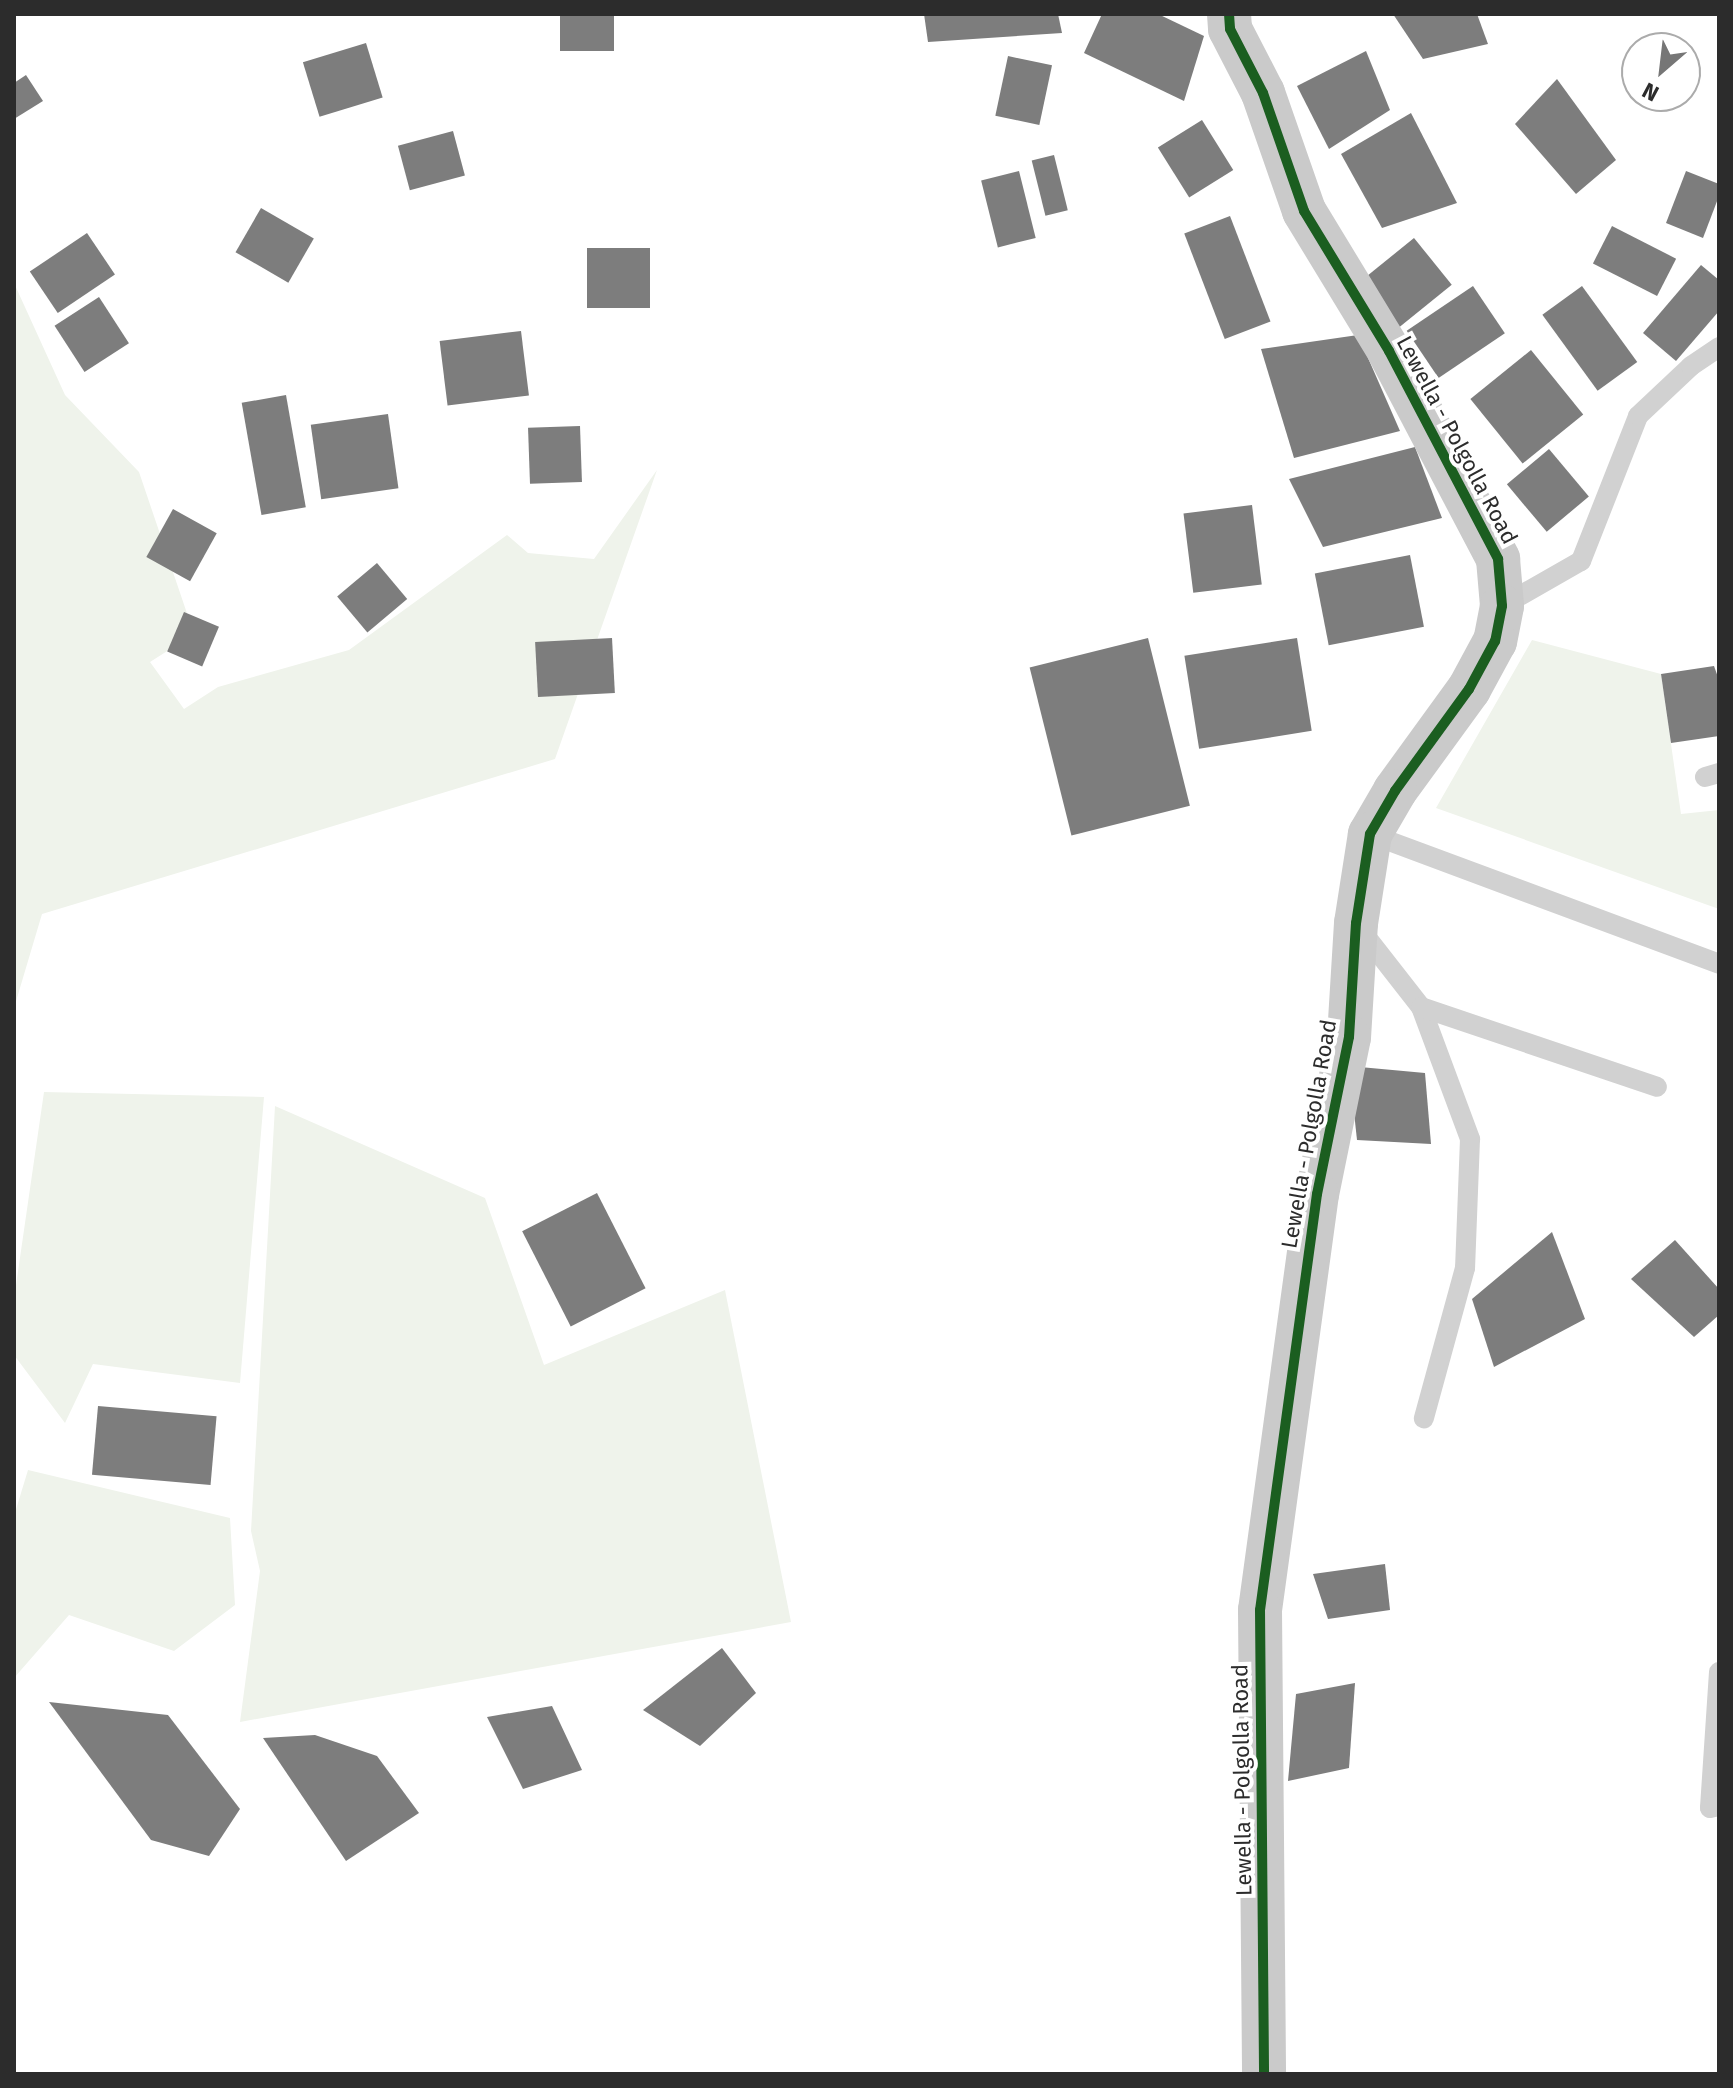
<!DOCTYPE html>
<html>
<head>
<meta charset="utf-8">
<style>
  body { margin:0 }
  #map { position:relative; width:1733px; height:2088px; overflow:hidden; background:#fff; font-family:"Fira Sans",sans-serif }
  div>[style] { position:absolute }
  .green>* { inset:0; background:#eff3eb }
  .building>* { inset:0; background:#7d7d7d; transform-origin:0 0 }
  .lane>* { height:20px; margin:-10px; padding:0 10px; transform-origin:10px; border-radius:10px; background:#d1d1d1 }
  .secondary>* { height:44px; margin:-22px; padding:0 22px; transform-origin:22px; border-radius:22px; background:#cacaca }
  .cycleway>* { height:10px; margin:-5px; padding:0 5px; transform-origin:5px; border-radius:5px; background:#1b5e20 }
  span { translate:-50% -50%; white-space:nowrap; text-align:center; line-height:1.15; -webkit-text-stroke:8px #fff; paint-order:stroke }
  .street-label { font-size:22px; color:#2c2c2c }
  .frame { position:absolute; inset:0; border:16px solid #2c2c2c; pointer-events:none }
  .north { position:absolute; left:1621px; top:32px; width:80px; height:80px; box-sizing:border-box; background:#fff; border:2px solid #ababab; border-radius:50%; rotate:208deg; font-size:22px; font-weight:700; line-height:32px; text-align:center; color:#2c2c2c }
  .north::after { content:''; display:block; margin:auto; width:28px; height:36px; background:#767676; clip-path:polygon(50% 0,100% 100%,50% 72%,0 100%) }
</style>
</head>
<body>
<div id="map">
  <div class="green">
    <i style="clip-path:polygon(14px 283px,65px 395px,139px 472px,194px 634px,150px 662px,184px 709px,218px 687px,349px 650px,507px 535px,528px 553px,594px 559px,657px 470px,555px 759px,42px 914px,14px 1008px)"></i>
    <i style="clip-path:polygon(1532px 640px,1661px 674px,1681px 814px,1719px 810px,1719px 909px,1436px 808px)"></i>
    <i style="clip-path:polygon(44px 1092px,264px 1097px,240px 1383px,93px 1364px,65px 1423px,14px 1355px,14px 1299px)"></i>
    <i style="clip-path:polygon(275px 1106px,485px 1198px,544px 1365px,725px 1290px,791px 1622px,240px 1722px,260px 1571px,251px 1531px)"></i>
    <i style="clip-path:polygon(28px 1470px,230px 1518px,235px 1605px,174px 1651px,69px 1615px,14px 1678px,14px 1516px)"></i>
  </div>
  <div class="building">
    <i style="left:560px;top:14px;width:54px;height:37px"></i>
    <i style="clip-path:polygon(924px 14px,1058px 14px,1062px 33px,928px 42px)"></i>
    <i style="clip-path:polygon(1102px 14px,1158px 14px,1204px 36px,1184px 101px,1084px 53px)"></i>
    <i style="clip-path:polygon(1393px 14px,1477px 14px,1488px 44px,1423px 59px)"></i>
    <i style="left:366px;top:43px;width:57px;height:66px;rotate:73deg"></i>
    <i style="clip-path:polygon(1366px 51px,1390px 110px,1329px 149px,1297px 86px)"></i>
    <i style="left:1008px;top:56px;width:45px;height:61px;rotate:12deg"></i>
    <i style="clip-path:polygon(26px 75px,43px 101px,14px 119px,14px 83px)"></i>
    <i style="clip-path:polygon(1557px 79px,1616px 160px,1576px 194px,1515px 124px)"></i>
    <i style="clip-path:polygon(1411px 113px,1457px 203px,1382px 228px,1341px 154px)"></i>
    <i style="left:1202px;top:120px;width:59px;height:52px;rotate:58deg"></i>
    <i style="left:453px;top:131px;width:46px;height:57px;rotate:75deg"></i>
    <i style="left:1054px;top:155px;width:57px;height:23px;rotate:76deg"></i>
    <i style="left:1019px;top:171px;width:69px;height:39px;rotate:76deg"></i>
    <i style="clip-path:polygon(1686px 171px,1719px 184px,1719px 196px,1703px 238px,1666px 223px)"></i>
    <i style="left:261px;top:208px;width:61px;height:51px;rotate:30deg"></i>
    <i style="left:1230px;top:216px;width:113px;height:49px;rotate:69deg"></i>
    <i style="left:1612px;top:226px;width:72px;height:42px;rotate:27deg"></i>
    <i style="left:87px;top:233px;width:50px;height:69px;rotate:56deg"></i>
    <i style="left:1414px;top:238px;width:60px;height:68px;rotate:51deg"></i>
    <i style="left:587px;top:248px;width:63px;height:60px"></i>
    <i style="clip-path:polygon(1701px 265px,1719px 280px,1719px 311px,1676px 361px,1643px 333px)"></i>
    <i style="left:1473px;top:286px;width:57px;height:80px;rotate:56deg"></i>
    <i style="left:1582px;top:286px;width:94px;height:49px;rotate:54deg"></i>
    <i style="left:99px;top:297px;width:55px;height:53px;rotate:57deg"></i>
    <i style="left:521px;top:331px;width:65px;height:82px;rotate:83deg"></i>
    <i style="clip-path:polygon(1358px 335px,1400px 431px,1294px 458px,1261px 349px)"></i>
    <i style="left:1531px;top:350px;width:83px;height:78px;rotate:51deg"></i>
    <i style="left:286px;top:395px;width:114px;height:45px;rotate:80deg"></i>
    <i style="left:388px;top:414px;width:75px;height:78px;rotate:82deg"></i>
    <i style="left:580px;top:426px;width:56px;height:52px;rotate:88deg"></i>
    <i style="clip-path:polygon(1415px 447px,1442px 518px,1323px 547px,1289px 479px)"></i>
    <i style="left:1549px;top:449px;width:62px;height:55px;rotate:50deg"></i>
    <i style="left:1252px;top:505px;width:80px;height:69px;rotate:83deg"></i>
    <i style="left:173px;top:509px;width:50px;height:55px;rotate:29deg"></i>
    <i style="left:1410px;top:555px;width:73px;height:97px;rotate:79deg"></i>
    <i style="left:377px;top:563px;width:47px;height:52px;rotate:50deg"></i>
    <i style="left:184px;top:612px;width:38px;height:43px;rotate:23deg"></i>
    <i style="left:612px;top:638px;width:55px;height:77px;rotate:87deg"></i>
    <i style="left:1148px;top:638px;width:173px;height:122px;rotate:76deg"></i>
    <i style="left:1297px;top:638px;width:94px;height:114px;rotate:81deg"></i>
    <i style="clip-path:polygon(1714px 666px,1719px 680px,1719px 736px,1671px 743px,1661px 674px)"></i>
    <i style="clip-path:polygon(1349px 1066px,1425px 1073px,1431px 1144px,1357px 1140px)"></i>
    <i style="left:597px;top:1193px;width:107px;height:84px;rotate:63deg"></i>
    <i style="clip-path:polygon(1552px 1232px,1585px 1319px,1494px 1367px,1472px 1299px)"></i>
    <i style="clip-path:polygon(1675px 1240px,1719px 1289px,1719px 1315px,1694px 1337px,1631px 1279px)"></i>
    <i style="left:98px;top:1406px;width:119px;height:69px;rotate:5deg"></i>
    <i style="clip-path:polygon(1385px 1564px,1390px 1610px,1328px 1619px,1313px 1574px)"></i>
    <i style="clip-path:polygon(722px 1648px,756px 1693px,700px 1746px,643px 1710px)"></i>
    <i style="clip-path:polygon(1355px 1683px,1349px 1768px,1288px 1781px,1296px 1694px)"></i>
    <i style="clip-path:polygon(49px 1702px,168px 1715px,240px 1809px,209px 1856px,151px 1840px)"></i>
    <i style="clip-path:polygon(552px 1706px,582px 1770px,523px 1789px,487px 1717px)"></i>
    <i style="clip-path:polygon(315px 1735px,377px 1756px,419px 1813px,346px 1861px,263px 1738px)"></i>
  </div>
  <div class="lane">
    <i style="left:1502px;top:606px;width:91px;rotate:-29.7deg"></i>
    <i style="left:1581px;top:561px;width:156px;rotate:-68.5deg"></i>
    <i style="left:1638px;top:416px;width:73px;rotate:-43.3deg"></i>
    <i style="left:1691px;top:366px;width:34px;rotate:-34deg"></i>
    <i style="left:1705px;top:777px;width:15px;rotate:-16deg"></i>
    <i style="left:1370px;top:834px;width:372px;rotate:20.4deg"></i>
    <i style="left:1360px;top:929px;width:99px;rotate:52deg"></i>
    <i style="left:1421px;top:1007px;width:141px;rotate:69.6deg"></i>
    <i style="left:1470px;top:1139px;width:129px;rotate:92.2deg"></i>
    <i style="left:1465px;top:1268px;width:156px;rotate:105.3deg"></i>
    <i style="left:1421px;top:1007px;width:249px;rotate:18.7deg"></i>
    <i style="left:1719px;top:1672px;width:136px;rotate:93.8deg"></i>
    <i style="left:1710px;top:1808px;width:9px;rotate:-13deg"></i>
  </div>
  <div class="secondary">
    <i style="left:1229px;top:14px;width:15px;rotate:86deg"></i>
    <i style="left:1230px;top:29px;width:72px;rotate:62.7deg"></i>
    <i style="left:1263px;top:93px;width:125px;rotate:70.8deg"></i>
    <i style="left:1304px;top:211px;width:164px;rotate:58.7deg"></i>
    <i style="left:1389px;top:351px;width:235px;rotate:62.3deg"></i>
    <i style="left:1498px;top:559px;width:47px;rotate:85.1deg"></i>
    <i style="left:1502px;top:606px;width:36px;rotate:101deg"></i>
    <i style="left:1495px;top:641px;width:55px;rotate:118.4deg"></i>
    <i style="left:1469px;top:689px;width:126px;rotate:126deg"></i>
    <i style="left:1395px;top:791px;width:50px;rotate:120.2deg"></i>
    <i style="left:1370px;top:834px;width:90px;rotate:98.9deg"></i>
    <i style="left:1356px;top:923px;width:114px;rotate:93.5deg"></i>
    <i style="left:1349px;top:1037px;width:160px;rotate:101.5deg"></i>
    <i style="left:1317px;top:1194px;width:420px;rotate:97.8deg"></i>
    <i style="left:1260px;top:1610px;width:464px;rotate:89.5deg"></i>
  </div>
  <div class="cycleway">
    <i style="left:1229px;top:14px;width:15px;rotate:86deg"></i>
    <i style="left:1230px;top:29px;width:72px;rotate:62.7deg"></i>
    <i style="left:1263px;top:93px;width:125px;rotate:70.8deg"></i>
    <i style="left:1304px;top:211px;width:164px;rotate:58.7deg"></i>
    <i style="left:1389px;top:351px;width:235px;rotate:62.3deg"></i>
    <i style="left:1498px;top:559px;width:47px;rotate:85.1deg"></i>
    <i style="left:1502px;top:606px;width:36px;rotate:101deg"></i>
    <i style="left:1495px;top:641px;width:55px;rotate:118.4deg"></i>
    <i style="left:1469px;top:689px;width:126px;rotate:126deg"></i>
    <i style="left:1395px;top:791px;width:50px;rotate:120.2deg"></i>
    <i style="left:1370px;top:834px;width:90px;rotate:98.9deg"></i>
    <i style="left:1356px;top:923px;width:114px;rotate:93.5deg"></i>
    <i style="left:1349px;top:1037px;width:160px;rotate:101.5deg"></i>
    <i style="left:1317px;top:1194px;width:420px;rotate:97.8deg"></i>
    <i style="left:1260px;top:1610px;width:464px;rotate:89.5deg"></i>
  </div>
  <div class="street-label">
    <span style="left:1457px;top:440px;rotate:62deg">Lewella - Polgolla Road</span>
    <span style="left:1309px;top:1134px;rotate:-80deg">Lewella - Polgolla Road</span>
    <span style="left:1242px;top:1780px;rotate:-91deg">Lewella - Polgolla Road</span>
  </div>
  <div class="frame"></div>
  <div class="north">N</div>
</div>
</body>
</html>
